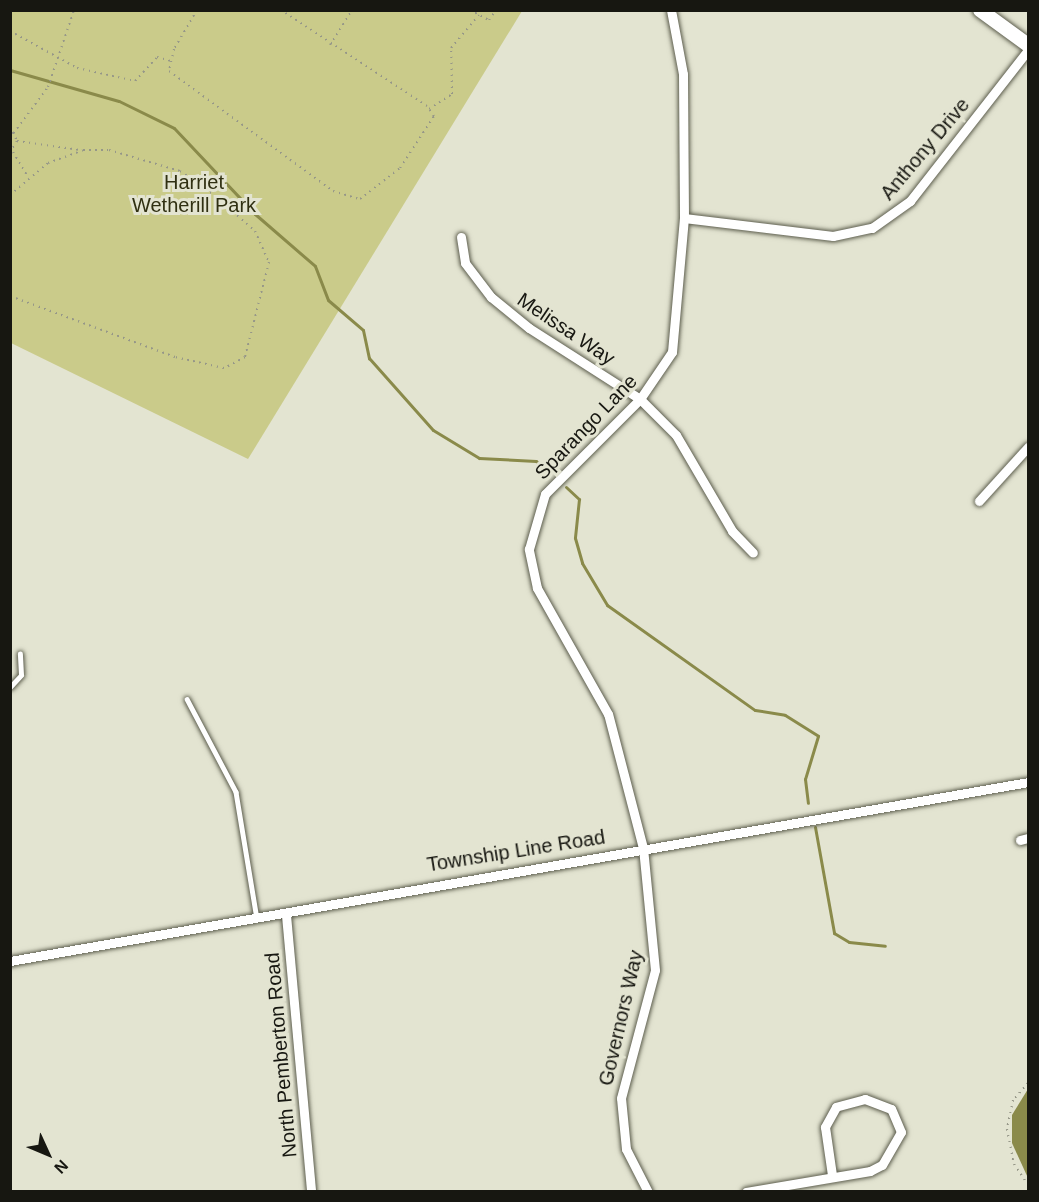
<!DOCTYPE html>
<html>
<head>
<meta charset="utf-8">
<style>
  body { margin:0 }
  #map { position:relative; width:1039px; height:1202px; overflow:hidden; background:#e3e4d1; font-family:Arial,sans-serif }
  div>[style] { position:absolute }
  .green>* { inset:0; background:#cacb8a }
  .water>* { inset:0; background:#8a8a4a }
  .stream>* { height:3px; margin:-1.5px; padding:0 1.5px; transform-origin:1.5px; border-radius:1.5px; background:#8a8a4a }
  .path>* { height:2px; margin-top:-1px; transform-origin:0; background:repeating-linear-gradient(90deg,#969788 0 1.5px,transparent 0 6px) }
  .roads { filter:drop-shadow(0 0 2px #5d5e4e) drop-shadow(0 0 2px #5d5e4e) }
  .lane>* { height:4.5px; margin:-2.25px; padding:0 2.25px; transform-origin:2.25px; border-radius:2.25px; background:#fff }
  .street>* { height:9px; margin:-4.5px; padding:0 4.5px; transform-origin:4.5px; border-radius:4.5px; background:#fff }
  .secondary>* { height:14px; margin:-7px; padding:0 7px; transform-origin:7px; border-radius:7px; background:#fff }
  span { translate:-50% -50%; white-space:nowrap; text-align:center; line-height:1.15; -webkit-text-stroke:6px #e3e4d1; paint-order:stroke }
  .street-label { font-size:20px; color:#171711 }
  .park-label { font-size:20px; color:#303012 }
  .frame { position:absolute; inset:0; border:12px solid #171711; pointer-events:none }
  .north { position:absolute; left:18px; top:1124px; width:60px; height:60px; -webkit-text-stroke:4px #e3e4d1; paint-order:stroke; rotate:134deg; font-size:16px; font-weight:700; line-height:24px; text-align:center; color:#171711 }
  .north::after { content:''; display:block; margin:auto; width:21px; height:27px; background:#171711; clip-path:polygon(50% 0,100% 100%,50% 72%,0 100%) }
</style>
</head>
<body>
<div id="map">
  <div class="green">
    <i style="clip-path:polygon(10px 11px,11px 10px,522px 11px,248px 459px,11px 343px)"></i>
  </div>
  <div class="water">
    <i style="clip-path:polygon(1028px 1089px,1028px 1178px,1012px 1143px,1012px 1115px)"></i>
  </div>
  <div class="stream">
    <i style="left:10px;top:70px;width:113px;rotate:15.9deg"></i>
    <i style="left:119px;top:101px;width:61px;rotate:26.1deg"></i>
    <i style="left:174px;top:128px;width:118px;rotate:46.7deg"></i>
    <i style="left:255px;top:214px;width:79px;rotate:40.9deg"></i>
    <i style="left:315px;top:266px;width:36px;rotate:69deg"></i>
    <i style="left:328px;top:300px;width:46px;rotate:40.6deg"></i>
    <i style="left:363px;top:330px;width:29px;rotate:78deg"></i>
    <i style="left:369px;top:358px;width:96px;rotate:48.4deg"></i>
    <i style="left:433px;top:430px;width:54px;rotate:31.3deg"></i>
    <i style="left:479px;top:458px;width:57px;rotate:3deg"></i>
    <i style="left:536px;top:461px;width:15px;rotate:48deg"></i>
    <i style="left:566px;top:487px;width:18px;rotate:43deg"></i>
    <i style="left:579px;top:499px;width:39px;rotate:96deg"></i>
    <i style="left:575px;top:538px;width:26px;rotate:74deg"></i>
    <i style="left:582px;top:563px;width:49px;rotate:59.2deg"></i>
    <i style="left:607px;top:605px;width:181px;rotate:35.4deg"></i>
    <i style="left:755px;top:710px;width:30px;rotate:9deg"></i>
    <i style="left:785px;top:715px;width:39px;rotate:32deg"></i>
    <i style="left:818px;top:736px;width:45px;rotate:106.8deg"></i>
    <i style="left:805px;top:779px;width:24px;rotate:83deg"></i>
    <i style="left:815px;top:827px;width:108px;rotate:79.8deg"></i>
    <i style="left:834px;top:933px;width:17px;rotate:31deg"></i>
    <i style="left:849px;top:942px;width:36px;rotate:6deg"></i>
  </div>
  <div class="path">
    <i style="left:197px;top:10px;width:45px;rotate:120.5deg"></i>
    <i style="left:174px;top:49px;width:23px;rotate:103deg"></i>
    <i style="left:169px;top:71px;width:203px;rotate:36.2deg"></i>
    <i style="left:333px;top:191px;width:28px;rotate:17deg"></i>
    <i style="left:360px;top:199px;width:51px;rotate:-37.8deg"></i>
    <i style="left:400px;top:168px;width:62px;rotate:-56.8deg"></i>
    <i style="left:434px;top:116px;width:12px;rotate:-125deg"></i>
    <i style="left:427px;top:106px;width:175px;rotate:-146.7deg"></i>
    <i style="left:470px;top:10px;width:21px;rotate:28deg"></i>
    <i style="left:489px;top:20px;width:12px;rotate:-55deg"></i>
    <i style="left:10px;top:31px;width:77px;rotate:28.9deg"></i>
    <i style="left:77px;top:68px;width:59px;rotate:12.6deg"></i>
    <i style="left:135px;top:81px;width:33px;rotate:-47deg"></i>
    <i style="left:157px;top:57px;width:15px;rotate:16deg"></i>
    <i style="left:330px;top:45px;width:41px;rotate:-57.8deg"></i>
    <i style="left:429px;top:109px;width:27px;rotate:-33deg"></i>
    <i style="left:452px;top:94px;width:46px;rotate:-91.2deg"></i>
    <i style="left:451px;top:48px;width:43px;rotate:-49.7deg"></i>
    <i style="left:10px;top:127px;width:16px;rotate:63deg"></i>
    <i style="left:17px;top:141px;width:13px;rotate:122deg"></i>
    <i style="left:10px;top:138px;width:64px;rotate:-53.3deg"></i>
    <i style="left:48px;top:87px;width:81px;rotate:-71.3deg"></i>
    <i style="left:17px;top:141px;width:64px;rotate:8.1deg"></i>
    <i style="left:13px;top:152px;width:29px;rotate:59deg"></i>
    <i style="left:10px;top:195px;width:50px;rotate:-40.1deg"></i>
    <i style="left:48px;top:163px;width:37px;rotate:-20deg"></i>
    <i style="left:83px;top:150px;width:26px"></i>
    <i style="left:109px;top:150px;width:74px;rotate:16.5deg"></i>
    <i style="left:180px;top:171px;width:25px;rotate:32deg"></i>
    <i style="left:201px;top:184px;width:72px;rotate:41deg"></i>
    <i style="left:255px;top:231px;width:34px;rotate:66deg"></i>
    <i style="left:269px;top:262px;width:98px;rotate:104.2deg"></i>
    <i style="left:245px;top:357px;width:24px;rotate:152deg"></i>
    <i style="left:224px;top:368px;width:50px;rotate:-167.3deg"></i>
    <i style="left:175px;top:357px;width:176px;rotate:-159.7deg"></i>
    <i style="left:1028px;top:1083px;width:23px;rotate:131deg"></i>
    <i style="left:1013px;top:1100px;width:30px;rotate:102deg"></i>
    <i style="left:1007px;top:1129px;width:36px;rotate:79deg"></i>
    <i style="left:1014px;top:1164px;width:25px;rotate:56deg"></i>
  </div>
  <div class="roads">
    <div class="lane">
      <i style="left:10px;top:687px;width:16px;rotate:-47deg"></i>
      <i style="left:21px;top:675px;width:21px;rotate:-93deg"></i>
      <i style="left:187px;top:699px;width:105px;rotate:62.2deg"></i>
      <i style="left:236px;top:792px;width:129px;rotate:80.6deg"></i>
    </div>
    <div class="street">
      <i style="left:684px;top:218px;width:150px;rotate:6.9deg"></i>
      <i style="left:833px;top:236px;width:40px;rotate:-12deg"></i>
      <i style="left:872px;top:228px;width:47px;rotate:-35.4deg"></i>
      <i style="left:910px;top:201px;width:192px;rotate:-52deg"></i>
      <i style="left:461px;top:237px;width:26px;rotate:81deg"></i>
      <i style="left:465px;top:263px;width:43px;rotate:52.6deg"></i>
      <i style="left:491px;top:297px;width:49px;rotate:39.2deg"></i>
      <i style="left:529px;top:328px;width:132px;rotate:32.6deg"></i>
      <i style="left:640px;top:399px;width:51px;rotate:45deg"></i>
      <i style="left:676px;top:435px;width:111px;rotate:59.7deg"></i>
      <i style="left:732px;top:531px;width:30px;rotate:46deg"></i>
      <i style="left:979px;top:501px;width:73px;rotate:-47.8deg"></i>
      <i style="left:1020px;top:840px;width:8px;rotate:-14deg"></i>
      <i style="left:286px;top:915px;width:278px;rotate:84.8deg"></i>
      <i style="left:10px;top:961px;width:1034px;rotate:-9.97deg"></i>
      <i style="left:648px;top:1192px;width:48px;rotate:-117.1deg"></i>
      <i style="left:626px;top:1149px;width:51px;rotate:-95.6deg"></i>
      <i style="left:621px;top:1098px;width:132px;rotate:-75.1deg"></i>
      <i style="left:655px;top:970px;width:123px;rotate:-95.6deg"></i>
      <i style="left:643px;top:848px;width:138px;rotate:-104.6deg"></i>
      <i style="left:608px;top:714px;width:145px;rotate:-119.4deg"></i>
      <i style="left:537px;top:588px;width:40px;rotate:-102deg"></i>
      <i style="left:529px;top:549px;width:57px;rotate:-73.8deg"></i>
      <i style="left:545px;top:494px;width:134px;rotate:-45deg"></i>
      <i style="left:640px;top:399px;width:57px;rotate:-55.8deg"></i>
      <i style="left:672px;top:352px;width:135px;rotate:-84.9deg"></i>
      <i style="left:684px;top:218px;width:144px;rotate:-90.4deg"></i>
      <i style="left:683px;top:74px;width:65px;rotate:-100.6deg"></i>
      <i style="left:746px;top:1192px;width:126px;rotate:-9.6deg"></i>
      <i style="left:870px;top:1171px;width:13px;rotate:-27deg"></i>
      <i style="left:882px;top:1165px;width:38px;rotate:-60deg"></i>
      <i style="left:901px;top:1132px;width:25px;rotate:-113deg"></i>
      <i style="left:891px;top:1109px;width:28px;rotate:-159deg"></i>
      <i style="left:865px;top:1099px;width:30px;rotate:165deg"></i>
      <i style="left:836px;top:1107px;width:23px;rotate:119deg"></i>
      <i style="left:825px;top:1127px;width:49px;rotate:81.7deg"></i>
    </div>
    <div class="secondary">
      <i style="left:980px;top:10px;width:59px;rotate:36.1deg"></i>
    </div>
  </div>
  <div class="street-label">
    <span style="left:925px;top:149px;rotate:-50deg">Anthony Drive</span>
    <span style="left:566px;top:329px;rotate:34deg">Melissa Way</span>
    <span style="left:586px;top:427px;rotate:-46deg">Sparango Lane</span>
    <span style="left:516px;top:851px;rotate:-9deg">Township Line Road</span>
    <span style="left:621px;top:1018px;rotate:-77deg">Governors Way</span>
    <span style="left:281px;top:1055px;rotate:-95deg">North Pemberton Road</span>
  </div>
  <div class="park-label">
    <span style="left:194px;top:194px">Harriet<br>Wetherill Park</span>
  </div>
  <div class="frame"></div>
  <div class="north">N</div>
</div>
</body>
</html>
